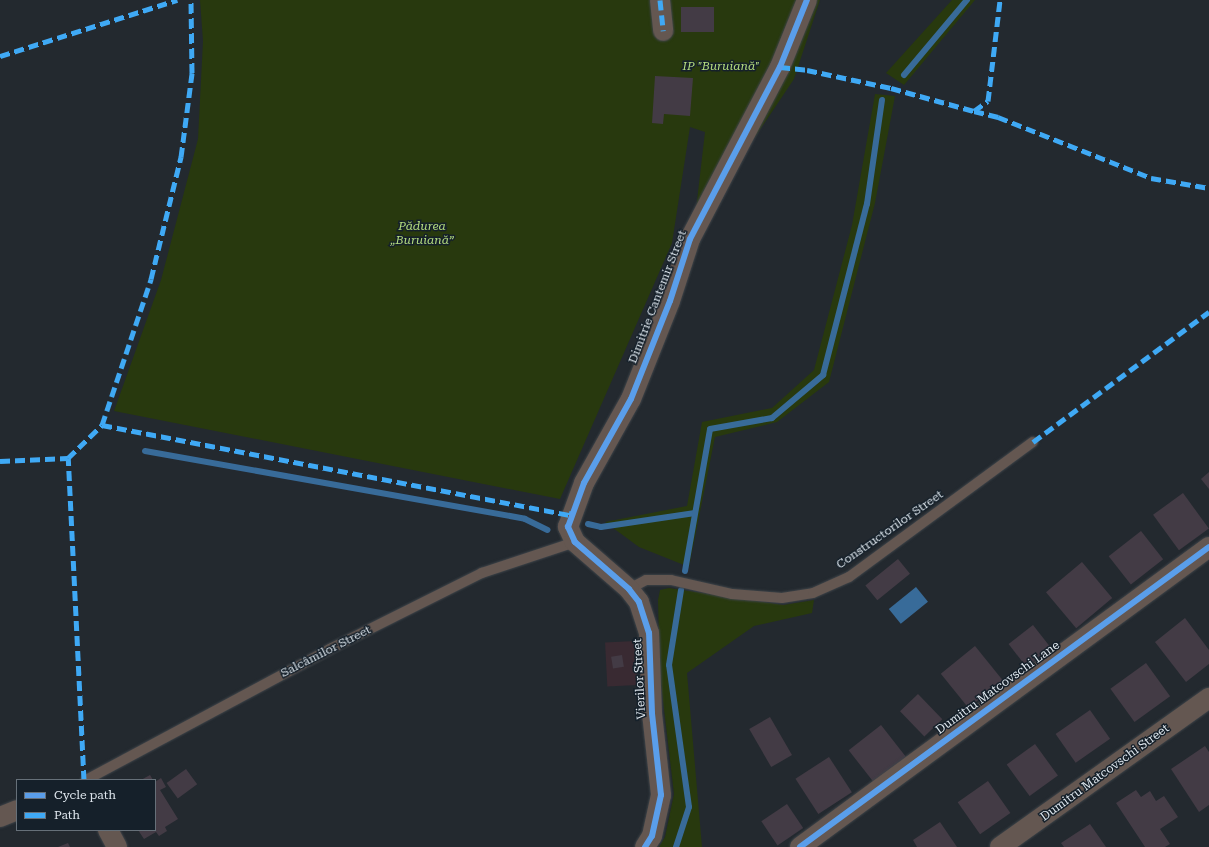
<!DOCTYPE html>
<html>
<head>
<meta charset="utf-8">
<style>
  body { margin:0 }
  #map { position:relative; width:1209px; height:847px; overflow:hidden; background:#23292f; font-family:"Roboto Serif",serif }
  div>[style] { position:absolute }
  .industrial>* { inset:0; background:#392a32; transform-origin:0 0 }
  .green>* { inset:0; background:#28390e }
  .water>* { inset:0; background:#386b99; transform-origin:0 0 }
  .stream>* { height:6px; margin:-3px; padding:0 3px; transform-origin:3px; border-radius:3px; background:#386b99 }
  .building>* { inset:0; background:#433b45; transform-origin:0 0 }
  .roads { filter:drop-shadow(0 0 1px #3e4449) drop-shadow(0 0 1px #3e4449) }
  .service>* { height:10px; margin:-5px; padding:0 5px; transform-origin:5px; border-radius:5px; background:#645751 }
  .minor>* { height:20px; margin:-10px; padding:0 10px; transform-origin:10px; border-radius:10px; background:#645751 }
  .quiet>* { height:5px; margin-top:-2.5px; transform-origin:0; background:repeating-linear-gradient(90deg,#3fa9f5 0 10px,transparent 0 15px) }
  .cycleway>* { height:6px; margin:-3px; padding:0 3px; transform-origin:3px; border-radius:3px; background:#5a9eea }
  span { translate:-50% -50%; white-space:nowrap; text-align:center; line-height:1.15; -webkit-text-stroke:3px #15202a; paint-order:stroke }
  .park-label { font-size:12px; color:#b5dd7f; font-style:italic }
  .street-label { font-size:12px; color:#e0e8ef }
  .legend { position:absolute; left:16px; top:779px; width:140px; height:52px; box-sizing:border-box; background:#15202a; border:1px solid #667079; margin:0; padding:5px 7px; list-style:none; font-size:12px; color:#e0e8ef }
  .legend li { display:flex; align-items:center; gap:8px; height:20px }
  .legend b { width:20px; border:1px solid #667079 }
</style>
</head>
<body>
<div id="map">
  <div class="industrial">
    <i style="left:635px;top:641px;width:44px;height:30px;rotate:87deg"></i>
  </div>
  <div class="green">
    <i style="clip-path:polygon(200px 0,820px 0,794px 79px,749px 146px,695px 218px,705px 132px,690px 127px,672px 243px,560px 499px,114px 411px,161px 280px,198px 139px,203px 41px)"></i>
    <i style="clip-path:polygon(952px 0,975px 0,904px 85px,886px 73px)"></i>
    <i style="clip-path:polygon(875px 94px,895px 96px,875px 203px,829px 382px,777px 422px,715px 437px,689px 567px,639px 547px,605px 522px,687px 506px,702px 422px,772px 408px,814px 370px,852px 225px)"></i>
    <i style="clip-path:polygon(669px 588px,783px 605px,814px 600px,812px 613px,754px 626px,687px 673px,702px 847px,659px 847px,665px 837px,674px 794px,660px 675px,658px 600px,660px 590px)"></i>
  </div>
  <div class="water">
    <i style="left:916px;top:587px;width:19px;height:35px;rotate:51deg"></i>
  </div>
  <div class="stream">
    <i style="left:904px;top:75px;width:98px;rotate:-50deg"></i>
    <i style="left:145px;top:451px;width:386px;rotate:10.1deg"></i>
    <i style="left:525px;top:519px;width:25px;rotate:26deg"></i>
    <i style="left:588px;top:524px;width:13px;rotate:13deg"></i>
    <i style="left:601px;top:527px;width:95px;rotate:-8.5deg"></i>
    <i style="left:685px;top:571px;width:144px;rotate:-80deg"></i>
    <i style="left:710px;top:429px;width:63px;rotate:-10.1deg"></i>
    <i style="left:772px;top:418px;width:67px;rotate:-40.1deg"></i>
    <i style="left:823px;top:375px;width:177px;rotate:-75.6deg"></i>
    <i style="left:867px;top:204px;width:105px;rotate:-81.8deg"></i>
    <i style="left:676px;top:847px;width:42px;rotate:-72deg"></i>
    <i style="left:689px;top:807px;width:143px;rotate:-98deg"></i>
    <i style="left:669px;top:665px;width:76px;rotate:-80.9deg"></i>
  </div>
  <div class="building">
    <i style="left:681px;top:7px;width:33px;height:25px"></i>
    <i style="clip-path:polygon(655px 76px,693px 78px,690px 116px,664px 114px,663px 124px,652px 123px)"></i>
    <i style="clip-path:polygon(1209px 472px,1209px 489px,1201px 479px)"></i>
    <i style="left:1183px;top:493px;width:44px;height:37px;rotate:54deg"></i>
    <i style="left:1141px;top:531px;width:36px;height:41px;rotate:52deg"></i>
    <i style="left:898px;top:559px;width:19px;height:42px;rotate:51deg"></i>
    <i style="left:1082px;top:562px;width:47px;height:47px;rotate:50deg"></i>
    <i style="clip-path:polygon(1185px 618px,1209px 650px,1209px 664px,1186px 682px,1155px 642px)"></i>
    <i style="left:1033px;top:625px;width:29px;height:31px;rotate:52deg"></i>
    <i style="left:975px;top:646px;width:44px;height:44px;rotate:51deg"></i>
    <i style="left:622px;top:655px;width:12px;height:11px;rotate:81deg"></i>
    <i style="left:1146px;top:663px;width:41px;height:44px;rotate:54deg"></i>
    <i style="left:918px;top:694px;width:35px;height:25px;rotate:46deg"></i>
    <i style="left:1090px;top:710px;width:35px;height:42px;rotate:55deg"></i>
    <i style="left:770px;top:717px;width:44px;height:24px;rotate:60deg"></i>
    <i style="left:881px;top:725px;width:41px;height:41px;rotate:52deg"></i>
    <i style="left:1035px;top:744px;width:39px;height:35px;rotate:54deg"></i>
    <i style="clip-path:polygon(1205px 746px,1209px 752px,1209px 805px,1199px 812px,1171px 769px)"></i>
    <i style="left:829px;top:757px;width:42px;height:40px;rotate:57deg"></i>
    <i style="left:186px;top:769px;width:19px;height:24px;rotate:54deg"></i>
    <i style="clip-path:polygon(150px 775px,153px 780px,141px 780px)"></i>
    <i style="clip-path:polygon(161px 778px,166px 787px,160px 790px,178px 819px,165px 827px,167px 831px,159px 836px,156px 832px,144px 839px,138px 830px,155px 830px,155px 782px)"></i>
    <i style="left:988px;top:781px;width:39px;height:37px;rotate:55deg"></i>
    <i style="clip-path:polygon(1136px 790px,1141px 797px,1150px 791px,1156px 801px,1164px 796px,1178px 817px,1160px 829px,1170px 844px,1165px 847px,1145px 847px,1116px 803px)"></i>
    <i style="left:787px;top:804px;width:29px;height:31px;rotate:56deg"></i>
    <i style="clip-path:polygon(940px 822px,957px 847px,917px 847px,913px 840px)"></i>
    <i style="clip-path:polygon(1090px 824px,1106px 847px,1064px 847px,1061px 843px)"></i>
    <i style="clip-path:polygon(68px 843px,70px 847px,58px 847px)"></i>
  </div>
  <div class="roads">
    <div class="service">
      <i style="left:629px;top:589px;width:19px;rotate:-28deg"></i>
      <i style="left:646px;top:580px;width:25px"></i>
      <i style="left:671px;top:580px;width:63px;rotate:12.9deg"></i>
      <i style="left:732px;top:594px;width:50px;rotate:4.6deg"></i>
      <i style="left:782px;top:598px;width:31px;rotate:-9deg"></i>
      <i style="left:813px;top:593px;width:39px;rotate:-24deg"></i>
      <i style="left:849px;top:577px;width:228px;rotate:-36.3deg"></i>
      <i style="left:86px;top:780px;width:277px;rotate:-28.2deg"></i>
      <i style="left:330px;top:649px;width:170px;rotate:-26.6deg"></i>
      <i style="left:482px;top:573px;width:98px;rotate:-18.4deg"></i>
    </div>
    <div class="minor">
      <i style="left:660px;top:0;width:31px;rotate:84deg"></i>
      <i style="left:0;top:817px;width:18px;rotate:-22deg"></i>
      <i style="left:108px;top:830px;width:19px;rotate:62deg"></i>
      <i style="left:645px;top:847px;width:13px;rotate:-58deg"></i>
      <i style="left:652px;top:836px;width:42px;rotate:-77.6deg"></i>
      <i style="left:661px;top:795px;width:82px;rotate:-96.3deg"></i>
      <i style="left:652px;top:713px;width:80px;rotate:-92.1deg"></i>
      <i style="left:649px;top:633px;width:33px;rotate:-108deg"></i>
      <i style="left:639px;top:602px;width:16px;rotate:-128deg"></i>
      <i style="left:629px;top:589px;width:72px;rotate:-139deg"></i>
      <i style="left:575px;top:542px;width:17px;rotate:-115deg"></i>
      <i style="left:568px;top:527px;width:47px;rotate:-70deg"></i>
      <i style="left:584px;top:483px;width:96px;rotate:-60.8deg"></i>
      <i style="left:631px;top:399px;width:105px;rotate:-68.3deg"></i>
      <i style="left:670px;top:301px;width:65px;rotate:-72.1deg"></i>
      <i style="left:690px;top:239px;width:194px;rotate:-62.4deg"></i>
      <i style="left:780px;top:67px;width:72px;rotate:-68.1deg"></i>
      <i style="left:800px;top:847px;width:507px;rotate:-36.26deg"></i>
      <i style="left:1000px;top:847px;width:257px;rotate:-35.5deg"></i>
    </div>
  </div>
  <div class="quiet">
    <i style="left:660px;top:0;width:31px;rotate:84deg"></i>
    <i style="left:0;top:56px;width:186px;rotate:-17.6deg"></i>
    <i style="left:780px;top:67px;width:27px;rotate:6deg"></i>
    <i style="left:807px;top:70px;width:86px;rotate:12.1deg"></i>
    <i style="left:891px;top:88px;width:86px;rotate:15.5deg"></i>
    <i style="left:974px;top:111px;width:17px;rotate:-36deg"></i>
    <i style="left:988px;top:101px;width:102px;rotate:-83.2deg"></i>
    <i style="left:974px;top:111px;width:25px;rotate:14deg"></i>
    <i style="left:998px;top:117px;width:165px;rotate:21.7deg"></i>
    <i style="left:1151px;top:178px;width:59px;rotate:9.8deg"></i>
    <i style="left:102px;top:425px;width:478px;rotate:10.9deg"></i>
    <i style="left:571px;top:515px;width:4px;rotate:-76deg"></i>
    <i style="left:1033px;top:442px;width:219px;rotate:-36.5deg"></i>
    <i style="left:0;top:461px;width:68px;rotate:-2.5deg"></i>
    <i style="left:84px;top:780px;width:322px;rotate:-92.8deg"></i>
    <i style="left:68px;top:458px;width:47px;rotate:-44.1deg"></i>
    <i style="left:102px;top:425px;width:154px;rotate:-71.4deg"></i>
    <i style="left:151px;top:279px;width:126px;rotate:-76.2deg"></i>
    <i style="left:181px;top:157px;width:85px;rotate:-82.5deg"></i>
    <i style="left:192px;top:73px;width:73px;rotate:-90.8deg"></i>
  </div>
  <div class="cycleway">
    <i style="left:645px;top:847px;width:13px;rotate:-58deg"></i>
    <i style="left:652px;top:836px;width:42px;rotate:-77.6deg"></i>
    <i style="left:661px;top:795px;width:82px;rotate:-96.3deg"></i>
    <i style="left:652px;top:713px;width:80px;rotate:-92.1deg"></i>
    <i style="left:649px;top:633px;width:33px;rotate:-108deg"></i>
    <i style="left:639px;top:602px;width:16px;rotate:-128deg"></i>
    <i style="left:629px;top:589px;width:72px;rotate:-139deg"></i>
    <i style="left:575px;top:542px;width:17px;rotate:-115deg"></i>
    <i style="left:568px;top:527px;width:47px;rotate:-70deg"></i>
    <i style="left:584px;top:483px;width:96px;rotate:-60.8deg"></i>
    <i style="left:631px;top:399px;width:105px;rotate:-68.3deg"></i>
    <i style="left:670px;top:301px;width:65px;rotate:-72.1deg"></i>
    <i style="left:690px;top:239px;width:194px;rotate:-62.4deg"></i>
    <i style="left:780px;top:67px;width:72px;rotate:-68.1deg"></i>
    <i style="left:800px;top:847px;width:507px;rotate:-36.26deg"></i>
  </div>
  <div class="park-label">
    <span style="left:721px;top:67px">IP "Buruiană"</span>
    <span style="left:422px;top:234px">Pădurea<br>„Buruiană”</span>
  </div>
  <div class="street-label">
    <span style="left:658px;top:297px;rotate:-69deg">Dimitrie Cantemir Street</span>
    <span style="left:890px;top:530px;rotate:-35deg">Constructorilor Street</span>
    <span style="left:326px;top:652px;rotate:-27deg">Salcâmilor Street</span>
    <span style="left:640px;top:679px;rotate:-93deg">Vierilor Street</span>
    <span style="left:998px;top:688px;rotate:-36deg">Dumitru Matcovschi Lane</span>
    <span style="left:1105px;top:773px;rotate:-36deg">Dumitru Matcovschi Street</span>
  </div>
  <ul class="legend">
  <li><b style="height:5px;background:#5a9eea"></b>Cycle path</li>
  <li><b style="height:5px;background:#3fa9f5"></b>Path</li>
  </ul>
</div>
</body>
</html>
